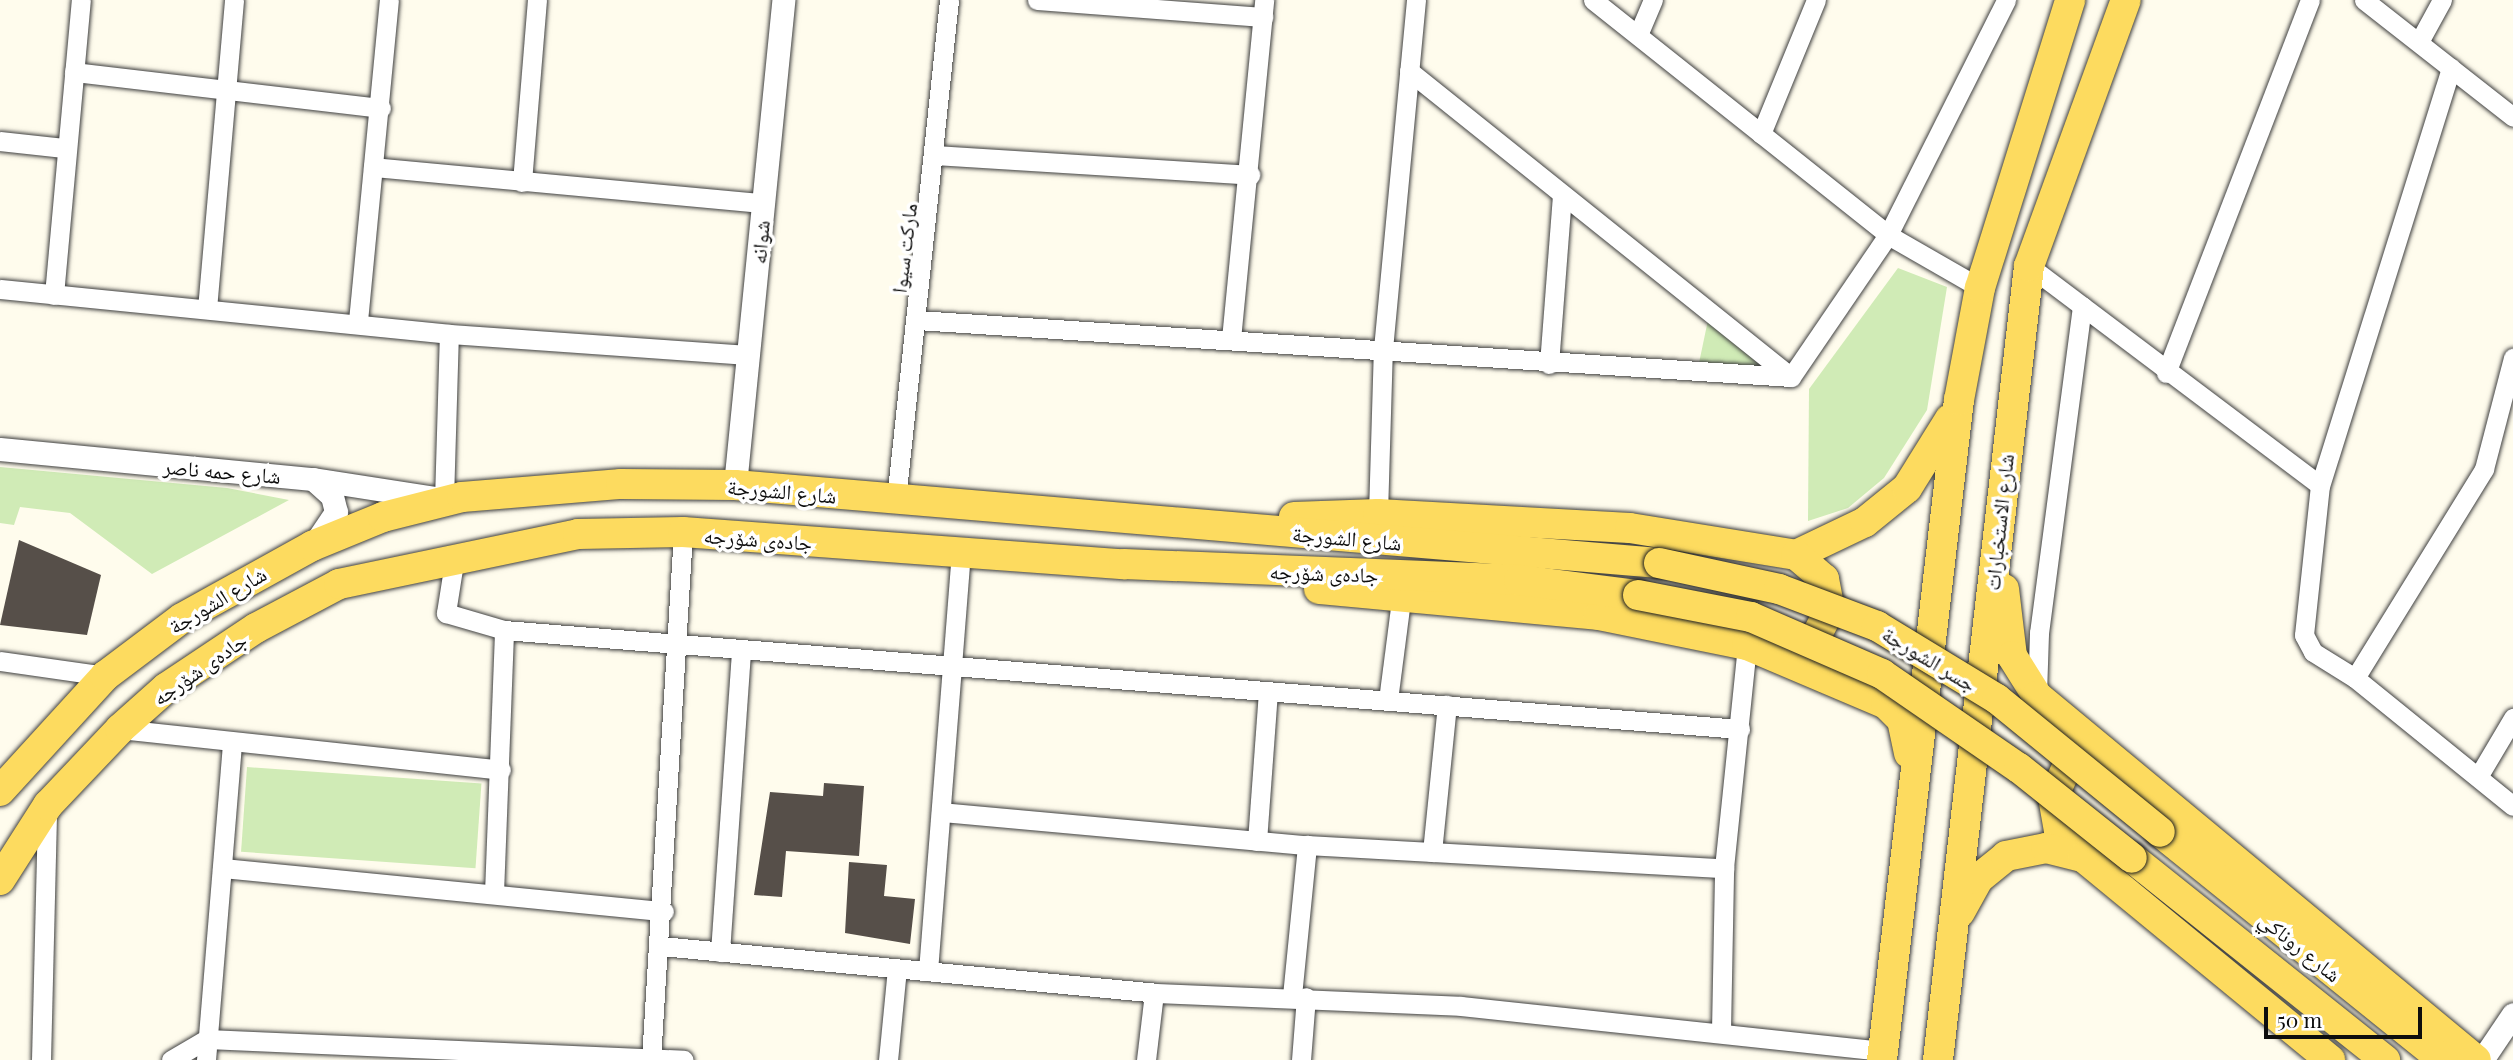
<!DOCTYPE html>
<html>
<head>
<meta charset="utf-8">
<style>
  body { margin:0 }
  #map { position:relative; width:2513px; height:1060px; overflow:hidden; background:#fffced; font-family:"Playfair Display","Noto Naskh Arabic",serif }
  div>[style] { position:absolute }
  .green>* { inset:0; background:#d0ebb6; transform-origin:0 0 }
  .building>* { inset:0; background:#564f49 }
  .roads { filter:drop-shadow(0 0 2px #404040) drop-shadow(0 0 2px #404040) }
  .minor>* { height:19px; margin:-9.5px; padding:0 9.5px; transform-origin:9.5px; border-radius:9.5px; background:#fff }
  .tertiary>* { height:23px; margin:-11.5px; padding:0 11.5px; transform-origin:11.5px; border-radius:11.5px; background:#fff }
  .primary>* { height:30px; margin:-15px; padding:0 15px; transform-origin:15px; border-radius:15px; background:#fddb5f }
  .bridges { filter:drop-shadow(0 0 2px #1e1e1e) drop-shadow(0 0 2px #1e1e1e) }
  .primary-bridge>* { height:30px; margin:-15px; padding:0 15px; transform-origin:15px; border-radius:15px; background:#fddb5f }
  span { translate:-50% -50%; white-space:nowrap; text-align:center; line-height:1.15; -webkit-text-stroke:7px #fff; paint-order:stroke }
  .street-label { font-size:21px; color:#0d0d0d }
  .scale { position:absolute; left:2264px; top:1007px; width:158px; height:32px; box-sizing:border-box; border:4px solid #0d0d0d; border-top:0; padding-left:9px; font-size:21px; line-height:24px; white-space:nowrap; color:#0d0d0d; -webkit-text-stroke:5px #fff; paint-order:stroke }
</style>
</head>
<body>
<div id="map">
  <div class="green">
    <i style="clip-path:polygon(1898px 268px,1947px 287px,1927px 410px,1884px 478px,1848px 508px,1808px 521px,1809px 389px)"></i>
    <i style="clip-path:polygon(1708px 320px,1762px 367px,1699px 363px)"></i>
    <i style="clip-path:polygon(0 467px,227px 488px,289px 500px,152px 574px,70px 513px,20px 507px,14px 525px,0 523px)"></i>
    <i style="left:247px;top:767px;width:235px;height:85px;rotate:4deg"></i>
  </div>
  <div class="building">
    <i style="clip-path:polygon(19px 540px,101px 575px,87px 635px,0 625px)"></i>
    <i style="clip-path:polygon(824px 783px,864px 786px,859px 856px,786px 851px,782px 897px,754px 895px,770px 792px,823px 796px)"></i>
    <i style="clip-path:polygon(849px 862px,887px 865px,884px 896px,915px 899px,910px 944px,845px 933px)"></i>
  </div>
  <div class="roads">
    <div class="minor">
      <i style="left:1037px;top:0;width:227px;rotate:4.3deg"></i>
      <i style="left:1593px;top:0;width:377px;rotate:38.5deg"></i>
      <i style="left:1888px;top:235px;width:106px;rotate:29.9deg"></i>
      <i style="left:2364px;top:0;width:189px;rotate:38.1deg"></i>
      <i style="left:1638px;top:35px;width:38px;rotate:-67deg"></i>
      <i style="left:2419px;top:42px;width:48px;rotate:-61.3deg"></i>
      <i style="left:2451px;top:68px;width:437px;rotate:107.4deg"></i>
      <i style="left:2320px;top:485px;width:151px;rotate:96.1deg"></i>
      <i style="left:2304px;top:635px;width:19px;rotate:62deg"></i>
      <i style="left:2313px;top:652px;width:49px;rotate:31.8deg"></i>
      <i style="left:2355px;top:678px;width:203px;rotate:39deg"></i>
      <i style="left:1409px;top:71px;width:489px;rotate:38.7deg"></i>
      <i style="left:74px;top:72px;width:309px;rotate:6.7deg"></i>
      <i style="left:1761px;top:134px;width:145px;rotate:-67.7deg"></i>
      <i style="left:0;top:141px;width:64px;rotate:6.2deg"></i>
      <i style="left:936px;top:155px;width:315px;rotate:3.6deg"></i>
      <i style="left:373px;top:167px;width:392px;rotate:5.3deg"></i>
      <i style="left:522px;top:182px;width:183px;rotate:-85.3deg"></i>
      <i style="left:2029px;top:266px;width:364px;rotate:37deg"></i>
      <i style="left:0;top:289px;width:451px;rotate:5.7deg"></i>
      <i style="left:449px;top:334px;width:301px;rotate:4deg"></i>
      <i style="left:54px;top:295px;width:296px;rotate:-84.8deg"></i>
      <i style="left:207px;top:309px;width:310px;rotate:-85deg"></i>
      <i style="left:917px;top:320px;width:876px;rotate:3.73deg"></i>
      <i style="left:358px;top:321px;width:322px;rotate:-84.5deg"></i>
      <i style="left:1231px;top:339px;width:341px;rotate:-84.4deg"></i>
      <i style="left:1549px;top:364px;width:170px;rotate:-85.6deg"></i>
      <i style="left:2166px;top:373px;width:400px;rotate:-68.9deg"></i>
      <i style="left:1791px;top:377px;width:172px;rotate:-55.7deg"></i>
      <i style="left:1888px;top:235px;width:263px;rotate:-63.3deg"></i>
      <i style="left:444px;top:500px;width:166px;rotate:-88.3deg"></i>
      <i style="left:896px;top:500px;width:503px;rotate:-83.95deg"></i>
      <i style="left:1378px;top:514px;width:165px;rotate:-88.3deg"></i>
      <i style="left:1383px;top:349px;width:351px;rotate:-84.6deg"></i>
      <i style="left:455px;top:556px;width:58px;rotate:99deg"></i>
      <i style="left:446px;top:613px;width:60px;rotate:16.3deg"></i>
      <i style="left:504px;top:630px;width:1240px;rotate:4.58deg"></i>
      <i style="left:0;top:661px;width:106px;rotate:8.1deg"></i>
      <i style="left:2355px;top:678px;width:246px;rotate:-58.3deg"></i>
      <i style="left:2484px;top:469px;width:115px;rotate:-75.4deg"></i>
      <i style="left:2037px;top:694px;width:61px;rotate:-88.1deg"></i>
      <i style="left:2039px;top:633px;width:330px;rotate:-82.5deg"></i>
      <i style="left:1388px;top:700px;width:101px;rotate:-82.6deg"></i>
      <i style="left:120px;top:729px;width:383px;rotate:6.1deg"></i>
      <i style="left:2478px;top:777px;width:69px;rotate:-59.3deg"></i>
      <i style="left:941px;top:812px;width:367px;rotate:5.2deg"></i>
      <i style="left:1307px;top:845px;width:418px;rotate:3.2deg"></i>
      <i style="left:1257px;top:841px;width:150px;rotate:-85.8deg"></i>
      <i style="left:1432px;top:852px;width:148px;rotate:-84.2deg"></i>
      <i style="left:222px;top:868px;width:444px;rotate:5.6deg"></i>
      <i style="left:494px;top:893px;width:263px;rotate:-87.8deg"></i>
      <i style="left:661px;top:946px;width:495px;rotate:5.4deg"></i>
      <i style="left:1154px;top:993px;width:307px;rotate:2.4deg"></i>
      <i style="left:1461px;top:1006px;width:424px;rotate:6.1deg"></i>
      <i style="left:720px;top:952px;width:303px;rotate:-86deg"></i>
      <i style="left:928px;top:971px;width:420px;rotate:-85.5deg"></i>
      <i style="left:1292px;top:996px;width:152px;rotate:-84.3deg"></i>
      <i style="left:1721px;top:1031px;width:163px;rotate:-88.9deg"></i>
      <i style="left:1724px;top:868px;width:224px;rotate:-84.1deg"></i>
      <i style="left:41px;top:1060px;width:250px;rotate:-88.6deg"></i>
      <i style="left:171px;top:1060px;width:42px;rotate:-30.3deg"></i>
      <i style="left:207px;top:1039px;width:477px;rotate:2.5deg"></i>
      <i style="left:206px;top:1060px;width:318px;rotate:-85.3deg"></i>
      <i style="left:651px;top:1060px;width:529px;rotate:-86.53deg"></i>
      <i style="left:888px;top:1060px;width:91px;rotate:-84.4deg"></i>
      <i style="left:1146px;top:1060px;width:67px;rotate:-83.2deg"></i>
      <i style="left:1301px;top:1060px;width:63px;rotate:-85.5deg"></i>
    </div>
    <div class="tertiary">
      <i style="left:0;top:449px;width:314px;rotate:5.5deg"></i>
      <i style="left:313px;top:479px;width:129px;rotate:8.9deg"></i>
      <i style="left:313px;top:479px;width:25px;rotate:42deg"></i>
      <i style="left:332px;top:496px;width:16px;rotate:76deg"></i>
      <i style="left:336px;top:512px;width:37px;rotate:124deg"></i>
      <i style="left:735px;top:485px;width:487px;rotate:-84.3deg"></i>
      <i style="left:2482px;top:1060px;width:55px;rotate:-56deg"></i>
    </div>
    <div class="primary">
      <i style="left:1294px;top:517px;width:84px;rotate:-2deg"></i>
      <i style="left:1378px;top:514px;width:252px;rotate:3.2deg"></i>
      <i style="left:1630px;top:528px;width:168px;rotate:9.2deg"></i>
      <i style="left:1796px;top:555px;width:76px;rotate:-25.6deg"></i>
      <i style="left:1865px;top:522px;width:54px;rotate:-39deg"></i>
      <i style="left:1907px;top:488px;width:81px;rotate:-58.1deg"></i>
      <i style="left:1319px;top:589px;width:281px;rotate:5.3deg"></i>
      <i style="left:1599px;top:615px;width:151px;rotate:11.5deg"></i>
      <i style="left:1747px;top:645px;width:151px;rotate:23deg"></i>
      <i style="left:1886px;top:704px;width:23px;rotate:45deg"></i>
      <i style="left:1902px;top:720px;width:34px;rotate:78deg"></i>
      <i style="left:2004px;top:589px;width:67px;rotate:83.2deg"></i>
      <i style="left:2012px;top:656px;width:47px;rotate:58deg"></i>
      <i style="left:2037px;top:696px;width:570px;rotate:39.66deg"></i>
      <i style="left:1786px;top:648px;width:31px;rotate:-19deg"></i>
      <i style="left:1815px;top:638px;width:32px;rotate:-62deg"></i>
      <i style="left:1830px;top:610px;width:32px;rotate:-101deg"></i>
      <i style="left:1824px;top:579px;width:37px;rotate:-139deg"></i>
      <i style="left:0;top:791px;width:156px;rotate:-47.6deg"></i>
      <i style="left:105px;top:676px;width:96px;rotate:-37deg"></i>
      <i style="left:182px;top:618px;width:149px;rotate:-29deg"></i>
      <i style="left:312px;top:546px;width:77px;rotate:-22.2deg"></i>
      <i style="left:383px;top:517px;width:81px;rotate:-14.2deg"></i>
      <i style="left:462px;top:497px;width:160px;rotate:-4.7deg"></i>
      <i style="left:621px;top:484px;width:114px;rotate:0.5deg"></i>
      <i style="left:735px;top:485px;width:927px;rotate:4.83deg"></i>
      <i style="left:2160px;top:832px;width:363px;rotate:38.9deg"></i>
      <i style="left:2083px;top:857px;width:35px;rotate:-133deg"></i>
      <i style="left:2059px;top:831px;width:35px;rotate:-100deg"></i>
      <i style="left:2053px;top:797px;width:35px;rotate:-65deg"></i>
      <i style="left:2068px;top:765px;width:32px;rotate:-32deg"></i>
      <i style="left:2132px;top:858px;width:324px;rotate:38.6deg"></i>
      <i style="left:0;top:880px;width:89px;rotate:-57.4deg"></i>
      <i style="left:48px;top:805px;width:105px;rotate:-46.5deg"></i>
      <i style="left:120px;top:729px;width:62px;rotate:-41.7deg"></i>
      <i style="left:166px;top:688px;width:108px;rotate:-33.7deg"></i>
      <i style="left:256px;top:628px;width:94px;rotate:-27.9deg"></i>
      <i style="left:339px;top:584px;width:244px;rotate:-11.8deg"></i>
      <i style="left:578px;top:534px;width:105px;rotate:-1.1deg"></i>
      <i style="left:683px;top:532px;width:442px;rotate:4.2deg"></i>
      <i style="left:1124px;top:564px;width:395px;rotate:2.3deg"></i>
      <i style="left:1519px;top:580px;width:120px;rotate:7.2deg"></i>
      <i style="left:1960px;top:912px;width:38px;rotate:-61deg"></i>
      <i style="left:1978px;top:879px;width:36px;rotate:-39deg"></i>
      <i style="left:2006px;top:856px;width:41px;rotate:-11.3deg"></i>
      <i style="left:2046px;top:848px;width:38px;rotate:14deg"></i>
      <i style="left:2083px;top:857px;width:320px;rotate:39.4deg"></i>
      <i style="left:1882px;top:1060px;width:664px;rotate:-83.35deg"></i>
      <i style="left:1959px;top:400px;width:114px;rotate:-79.4deg"></i>
      <i style="left:1980px;top:288px;width:302px;rotate:-72.6deg"></i>
      <i style="left:1938px;top:1060px;width:799px;rotate:-83.46deg"></i>
      <i style="left:2029px;top:266px;width:283px;rotate:-70deg"></i>
    </div>
  </div>
  <div class="bridges">
    <div class="primary-bridge">
      <i style="left:1659px;top:563px;width:123px;rotate:12.2deg"></i>
      <i style="left:1779px;top:589px;width:105px;rotate:20.7deg"></i>
      <i style="left:1877px;top:626px;width:140px;rotate:31.3deg"></i>
      <i style="left:1997px;top:699px;width:210px;rotate:39.2deg"></i>
      <i style="left:1638px;top:595px;width:115px;rotate:11deg"></i>
      <i style="left:1751px;top:617px;width:143px;rotate:23.5deg"></i>
      <i style="left:1882px;top:674px;width:166px;rotate:34.5deg"></i>
      <i style="left:2019px;top:768px;width:144px;rotate:38.5deg"></i>
    </div>
  </div>
  <div class="street-label">
    <span style="left:759px;top:242px;rotate:-85deg">شوانە</span>
    <span style="left:903px;top:248px;rotate:-83deg">مارکت سیوا</span>
    <span style="left:222px;top:470px;rotate:5deg">شارع حمه ناصر</span>
    <span style="left:782px;top:490px;rotate:5deg">شارع الشورجة</span>
    <span style="left:1998px;top:522px;rotate:-84deg">شارع الاستخبارات</span>
    <span style="left:1347px;top:537px;rotate:5deg">شارع الشورجة</span>
    <span style="left:758px;top:538px;rotate:4deg">جادەی شۆرجە</span>
    <span style="left:1324px;top:572px;rotate:2deg">جادەی شۆرجە</span>
    <span style="left:217px;top:599px;rotate:-31deg">شارع الشورجة</span>
    <span style="left:1930px;top:658px;rotate:31deg">جسر الشورجة</span>
    <span style="left:199px;top:668px;rotate:-35deg">جادەی شۆرجە</span>
    <span style="left:2301px;top:946px;rotate:39deg">شارع روناكي</span>
  </div>
  <div class="scale">50 m</div>
</div>
</body>
</html>
